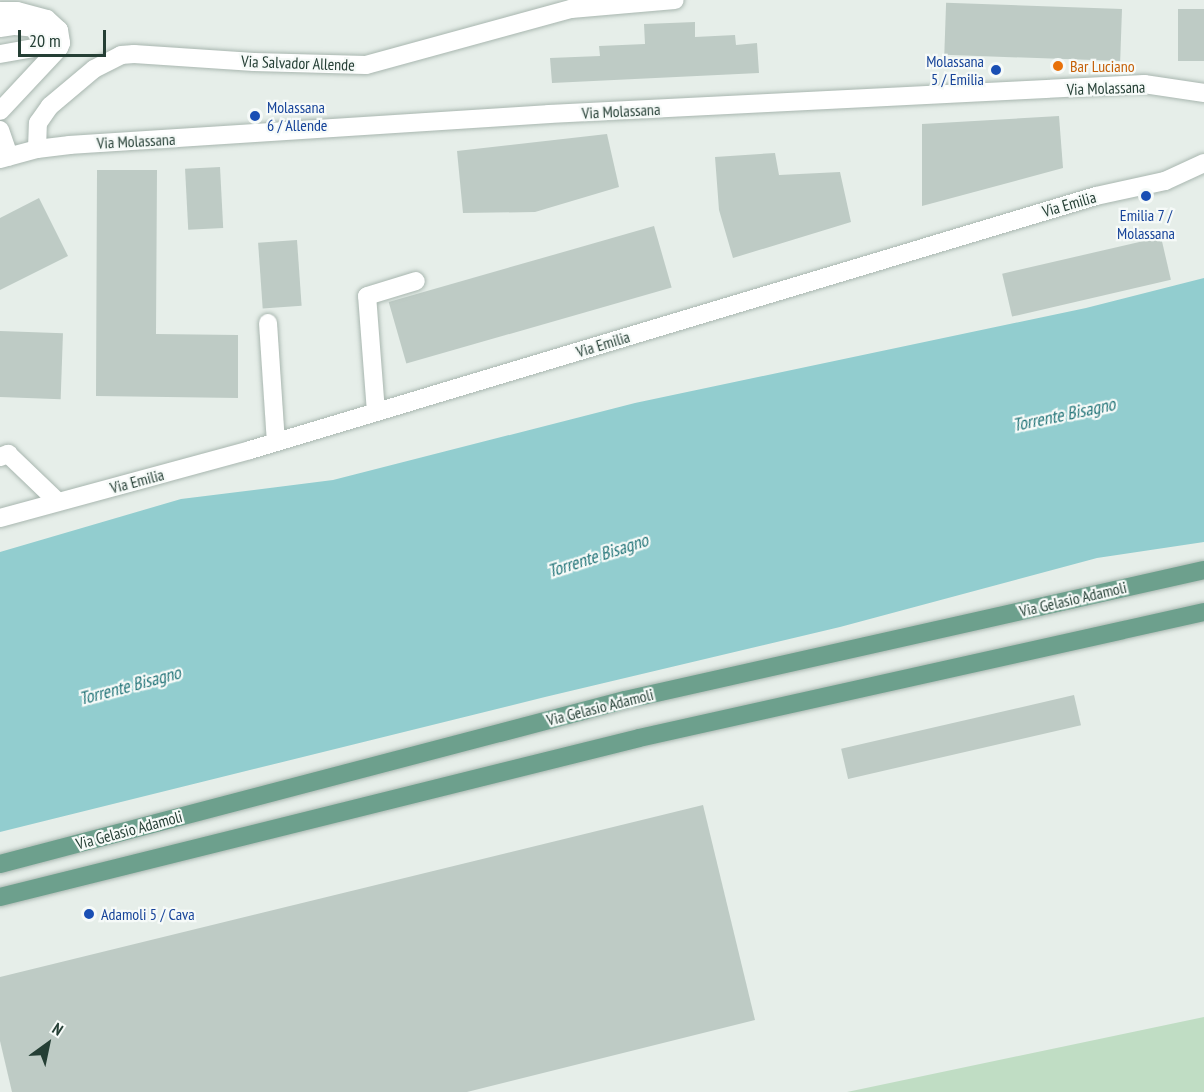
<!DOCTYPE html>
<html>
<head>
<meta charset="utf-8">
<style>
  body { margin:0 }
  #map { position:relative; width:1204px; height:1092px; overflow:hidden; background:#e6eee9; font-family:"PT Sans Narrow",sans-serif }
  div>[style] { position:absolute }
  .green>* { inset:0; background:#c0ddc4 }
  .water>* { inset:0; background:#92cdcf }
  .building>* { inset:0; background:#becbc5; transform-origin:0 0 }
  .roads { filter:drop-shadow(0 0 2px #a8b6af) drop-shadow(0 0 2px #a8b6af) }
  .service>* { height:18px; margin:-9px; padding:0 9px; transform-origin:9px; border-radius:9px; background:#fff }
  .tertiary>* { height:18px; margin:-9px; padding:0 9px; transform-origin:9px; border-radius:9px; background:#fff }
  .secondary>* { height:18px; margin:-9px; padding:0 9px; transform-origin:9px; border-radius:9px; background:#fff }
  .primary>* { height:18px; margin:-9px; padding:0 9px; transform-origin:9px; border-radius:9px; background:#6da08d }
  .dots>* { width:16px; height:16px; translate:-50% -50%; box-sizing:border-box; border:3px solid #f6faf8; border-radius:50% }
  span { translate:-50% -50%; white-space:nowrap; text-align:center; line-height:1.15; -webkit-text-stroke:4.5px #f6faf8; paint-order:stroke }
  .transit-label { font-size:16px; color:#164399 }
  .right { translate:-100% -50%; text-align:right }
  .left { translate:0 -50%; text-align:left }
  .street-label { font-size:16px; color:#253f35 }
  .food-label { font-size:16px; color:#c56008 }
  .water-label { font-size:18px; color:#227478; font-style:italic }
  .north { position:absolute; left:18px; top:1014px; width:60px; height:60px; -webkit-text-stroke:4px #f6faf8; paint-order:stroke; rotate:33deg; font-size:16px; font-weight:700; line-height:24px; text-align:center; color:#253f35 }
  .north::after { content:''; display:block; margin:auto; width:21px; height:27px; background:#253f35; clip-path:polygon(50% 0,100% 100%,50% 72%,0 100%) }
  .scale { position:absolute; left:18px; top:30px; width:88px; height:27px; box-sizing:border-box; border:3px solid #253f35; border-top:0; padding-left:8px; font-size:18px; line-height:21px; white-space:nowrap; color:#253f35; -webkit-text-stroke:4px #f6faf8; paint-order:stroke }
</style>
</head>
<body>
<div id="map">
  <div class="green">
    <i style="clip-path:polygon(1204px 1017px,1204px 1092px,847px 1092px)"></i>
  </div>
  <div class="water">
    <i style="clip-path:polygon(1204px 278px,1204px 542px,1097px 558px,840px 627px,545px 697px,0 832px,0 552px,181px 499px,333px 480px,635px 403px,1086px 308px)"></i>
  </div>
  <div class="building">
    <i style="left:1122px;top:9px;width:52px;height:176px;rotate:92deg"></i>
    <i style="left:1204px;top:9px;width:52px;height:26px;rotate:90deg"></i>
    <i style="clip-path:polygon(695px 22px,695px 37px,735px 35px,736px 45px,757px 43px,759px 73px,552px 83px,550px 58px,600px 56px,599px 46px,645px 44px,644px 24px)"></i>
    <i style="clip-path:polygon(1059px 116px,1063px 168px,922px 206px,922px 124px)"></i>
    <i style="clip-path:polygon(607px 134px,619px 187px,535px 212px,463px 213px,457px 151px)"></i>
    <i style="clip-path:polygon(775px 153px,779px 175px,840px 172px,851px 222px,733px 258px,719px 210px,715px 157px)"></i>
    <i style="left:220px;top:167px;width:61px;height:35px;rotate:87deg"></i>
    <i style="clip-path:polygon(97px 170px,157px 170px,156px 334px,238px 335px,238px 398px,96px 396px)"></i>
    <i style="clip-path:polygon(39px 198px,68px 256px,0 290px,0 218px)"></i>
    <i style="left:654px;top:226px;width:64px;height:276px;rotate:74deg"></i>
    <i style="left:1161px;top:237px;width:44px;height:163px;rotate:77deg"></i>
    <i style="left:297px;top:240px;width:66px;height:39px;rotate:86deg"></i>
    <i style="left:0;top:331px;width:63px;height:66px;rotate:2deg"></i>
    <i style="left:1074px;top:695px;width:31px;height:239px;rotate:77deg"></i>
    <i style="clip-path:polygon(703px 805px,755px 1020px,467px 1092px,12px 1092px,0 1041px,0 977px)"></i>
  </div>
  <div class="roads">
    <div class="service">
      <i style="left:0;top:11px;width:17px"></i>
      <i style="left:17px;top:11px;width:31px;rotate:15deg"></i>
      <i style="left:47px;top:19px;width:16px;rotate:43deg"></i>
      <i style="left:59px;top:30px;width:13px;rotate:81deg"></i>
      <i style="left:61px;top:43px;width:5px;rotate:112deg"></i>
      <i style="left:59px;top:48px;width:86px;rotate:133.1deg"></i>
      <i style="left:0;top:28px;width:15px;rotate:-8deg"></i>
      <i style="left:15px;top:26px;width:44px;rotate:5.2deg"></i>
      <i style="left:0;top:54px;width:62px;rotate:-10.2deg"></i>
      <i style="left:0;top:130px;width:28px;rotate:71deg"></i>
      <i style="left:268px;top:323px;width:119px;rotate:86.2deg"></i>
      <i style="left:376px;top:412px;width:116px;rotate:-94.4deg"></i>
      <i style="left:367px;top:296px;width:51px;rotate:-17deg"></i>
      <i style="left:0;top:457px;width:9px;rotate:-21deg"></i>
      <i style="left:8px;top:454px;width:69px;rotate:43.8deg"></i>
    </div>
    <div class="tertiary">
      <i style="left:37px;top:149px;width:26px;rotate:-88deg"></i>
      <i style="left:38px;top:123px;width:21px;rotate:-55deg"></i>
      <i style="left:50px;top:106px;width:57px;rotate:-40.1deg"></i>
      <i style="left:94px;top:69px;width:30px;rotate:-27deg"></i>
      <i style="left:121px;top:55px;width:13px;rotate:-4deg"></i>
      <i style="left:134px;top:54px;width:120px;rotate:3.8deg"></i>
      <i style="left:254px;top:62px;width:112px;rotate:1.5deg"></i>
      <i style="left:366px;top:65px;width:213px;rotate:-15.3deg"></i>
      <i style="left:571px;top:9px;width:104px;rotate:-4.9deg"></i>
    </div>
    <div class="secondary">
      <i style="left:0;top:159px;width:38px;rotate:-15deg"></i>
      <i style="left:37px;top:149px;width:33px;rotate:-7deg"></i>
      <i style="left:70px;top:145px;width:480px;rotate:-3.7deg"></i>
      <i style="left:549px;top:114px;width:596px;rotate:-2.89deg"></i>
      <i style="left:1144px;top:84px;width:61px;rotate:8.5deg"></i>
      <i style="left:0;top:518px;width:259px;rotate:-15.2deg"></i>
      <i style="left:250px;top:450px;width:883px;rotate:-16.71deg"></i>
      <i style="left:1096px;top:196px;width:71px;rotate:-12.3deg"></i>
      <i style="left:1165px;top:181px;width:43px;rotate:-24.8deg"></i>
    </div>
    <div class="primary">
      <i style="left:0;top:864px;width:646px;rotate:-14.7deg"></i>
      <i style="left:625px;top:700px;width:593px;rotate:-12.65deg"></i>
      <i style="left:0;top:897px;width:658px;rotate:-13.97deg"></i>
      <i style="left:639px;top:738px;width:579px;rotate:-12.57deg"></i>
    </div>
  </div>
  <div class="dots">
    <i style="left:1058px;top:66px;background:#e8710a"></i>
    <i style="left:996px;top:70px;background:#1a4fb4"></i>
    <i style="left:255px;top:116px;background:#1a4fb4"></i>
    <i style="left:1146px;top:196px;background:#1a4fb4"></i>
    <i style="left:89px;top:914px;background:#1a4fb4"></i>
  </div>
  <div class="transit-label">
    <span class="right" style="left:984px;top:70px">Molassana<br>5 / Emilia</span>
    <span class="left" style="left:267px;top:116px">Molassana<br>6 / Allende</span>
    <span style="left:1146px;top:224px">Emilia 7 /<br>Molassana</span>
    <span class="left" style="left:101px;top:914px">Adamoli 5 / Cava</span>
  </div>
  <div class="street-label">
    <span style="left:298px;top:63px;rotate:2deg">Via Salvador Allende</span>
    <span style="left:1106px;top:88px;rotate:-2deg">Via Molassana</span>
    <span style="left:621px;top:111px;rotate:-3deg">Via Molassana</span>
    <span style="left:136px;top:141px;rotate:-3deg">Via Molassana</span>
    <span style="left:1069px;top:204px;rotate:-16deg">Via Emilia</span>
    <span style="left:603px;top:344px;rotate:-17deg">Via Emilia</span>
    <span style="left:137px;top:481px;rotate:-15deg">Via Emilia</span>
    <span style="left:1073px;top:599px;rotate:-13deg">Via Gelasio Adamoli</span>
    <span style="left:600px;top:707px;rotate:-14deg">Via Gelasio Adamoli</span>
    <span style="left:129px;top:830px;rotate:-15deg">Via Gelasio Adamoli</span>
  </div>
  <div class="food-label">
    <span class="left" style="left:1070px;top:66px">Bar Luciano</span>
  </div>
  <div class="water-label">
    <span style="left:1064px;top:415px;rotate:-12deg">Torrente Bisagno</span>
    <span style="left:598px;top:556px;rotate:-18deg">Torrente Bisagno</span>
    <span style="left:130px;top:686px;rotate:-15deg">Torrente Bisagno</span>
  </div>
  <div class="north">N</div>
  <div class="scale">20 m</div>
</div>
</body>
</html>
